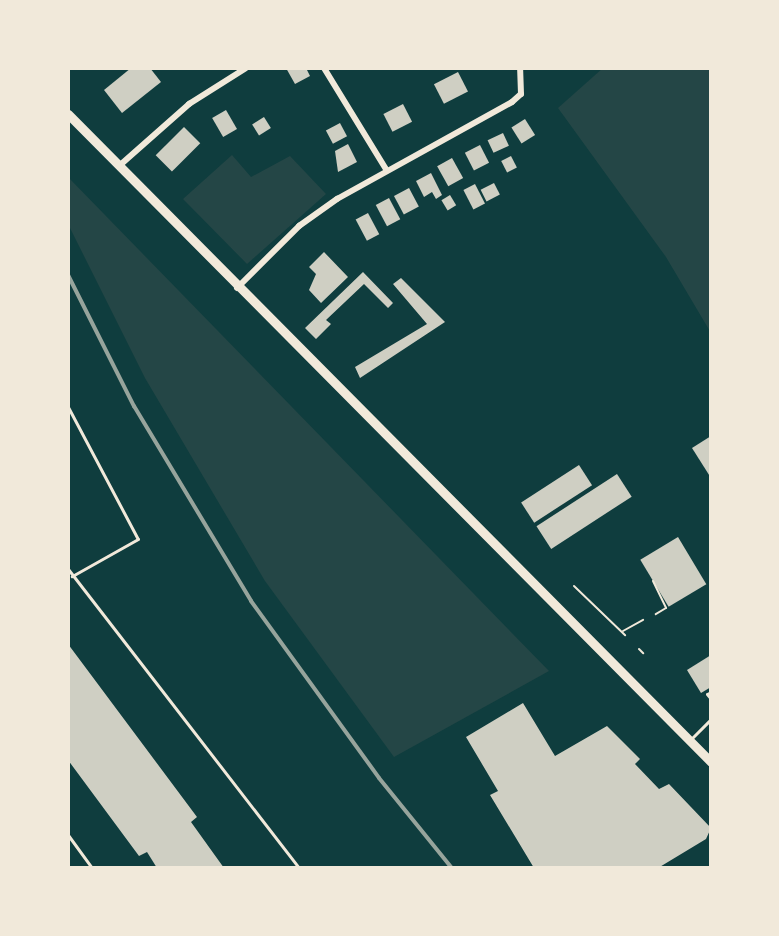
<!DOCTYPE html>
<html>
<head>
<meta charset="utf-8">
<style>
  body { margin:0 }
  #map { position:relative; width:779px; height:936px; overflow:hidden; background:#0f3d3e; font-family:Karla,sans-serif }
  div>[style] { position:absolute }
  .green>* { inset:0; background:#244646 }
  .building>* { inset:0; background:#cfcfc3; transform-origin:0 0 }
  .path>* { height:2px; margin:-1px; padding:0 1px; transform-origin:1px; border-radius:1px; background:#f1e9da }
  .service>* { height:3px; margin:-1.5px; padding:0 1.5px; transform-origin:1.5px; border-radius:1.5px; background:#f1e9da }
  .minor>* { height:6px; margin:-3px; padding:0 3px; transform-origin:3px; border-radius:3px; background:#f1e9da }
  .primary>* { height:9px; margin:-4.5px; padding:0 4.5px; transform-origin:4.5px; border-radius:4.5px; background:#f1e9da }
  .rail>* { height:4px; margin:-2px; padding:0 2px; transform-origin:2px; border-radius:2px; background:#97a49c }
  span { translate:-50% -50%; white-space:nowrap; text-align:center; line-height:1.15; -webkit-text-stroke:6px #f1e9da; paint-order:stroke }
  .frame { position:absolute; inset:0; border:70px solid #f1e9da; pointer-events:none }
</style>
</head>
<body>
<div id="map">
  <div class="green">
    <i style="clip-path:polygon(603px 68px,711px 68px,711px 333px,666px 257px,558px 108px)"></i>
    <i style="clip-path:polygon(232px 155px,251px 177px,290px 156px,326px 194px,247px 264px,183px 199px)"></i>
    <i style="clip-path:polygon(68px 177px,549px 671px,394px 757px,265px 581px,145px 378px,68px 224px)"></i>
  </div>
  <div class="building">
    <i style="clip-path:polygon(131px 68px,150px 68px,161px 82px,122px 113px,104px 90px)"></i>
    <i style="clip-path:polygon(286px 68px,306px 68px,310px 76px,295px 84px)"></i>
    <i style="left:458px;top:72px;width:22px;height:27px;rotate:63deg"></i>
    <i style="left:403px;top:104px;width:20px;height:22px;rotate:63deg"></i>
    <i style="left:226px;top:110px;width:22px;height:16px;rotate:60deg"></i>
    <i style="left:264px;top:117px;width:13px;height:14px;rotate:58deg"></i>
    <i style="left:525px;top:119px;width:19px;height:16px;rotate:58deg"></i>
    <i style="left:340px;top:123px;width:15px;height:16px;rotate:62deg"></i>
    <i style="left:184px;top:127px;width:23px;height:40px;rotate:45deg"></i>
    <i style="left:503px;top:133px;width:14px;height:17px;rotate:65deg"></i>
    <i style="clip-path:polygon(348px 144px,357px 162px,338px 172px,335px 151px)"></i>
    <i style="left:480px;top:145px;width:20px;height:17px;rotate:63deg"></i>
    <i style="left:511px;top:156px;width:13px;height:11px;rotate:63deg"></i>
    <i style="left:452px;top:158px;width:23px;height:17px;rotate:61deg"></i>
    <i style="clip-path:polygon(431px 173px,442px 195px,436px 199px,432px 192px,424px 197px,416px 181px)"></i>
    <i style="left:494px;top:183px;width:13px;height:15px;rotate:63deg"></i>
    <i style="left:475px;top:184px;width:22px;height:13px;rotate:63deg"></i>
    <i style="left:409px;top:188px;width:21px;height:17px;rotate:62deg"></i>
    <i style="left:450px;top:195px;width:12px;height:10px;rotate:59deg"></i>
    <i style="left:389px;top:198px;width:24px;height:15px;rotate:62deg"></i>
    <i style="left:368px;top:213px;width:24px;height:14px;rotate:62deg"></i>
    <i style="clip-path:polygon(324px 252px,348px 277px,321px 303px,309px 290px,316px 274px,309px 267px)"></i>
    <i style="clip-path:polygon(363px 272px,393px 303px,388px 308px,364px 284px,326px 320px,331px 324px,316px 339px,305px 328px)"></i>
    <i style="clip-path:polygon(401px 278px,445px 322px,360px 378px,355px 367px,427px 324px,393px 284px)"></i>
    <i style="clip-path:polygon(711px 436px,711px 478px,692px 448px)"></i>
    <i style="left:579px;top:465px;width:24px;height:69px;rotate:57deg"></i>
    <i style="left:617px;top:474px;width:27px;height:96px;rotate:57deg"></i>
    <i style="left:678px;top:537px;width:55px;height:44px;rotate:59deg"></i>
    <i style="clip-path:polygon(68px 644px,197px 817px,191px 822px,224px 868px,157px 868px,147px 852px,139px 856px,68px 760px)"></i>
    <i style="clip-path:polygon(711px 655px,711px 687px,701px 693px,687px 670px)"></i>
    <i style="clip-path:polygon(523px 703px,555px 756px,607px 726px,640px 759px,635px 764px,659px 789px,669px 784px,711px 828px,706px 839px,658px 868px,534px 868px,490px 795px,498px 791px,466px 737px)"></i>
  </div>
  <div class="path">
    <i style="left:653px;top:581px;width:30px;rotate:64deg"></i>
    <i style="left:666px;top:608px;width:12px;rotate:149deg"></i>
    <i style="left:574px;top:586px;width:71px;rotate:43.9deg"></i>
    <i style="left:623px;top:631px;width:23px;rotate:-29deg"></i>
    <i style="left:639px;top:649px;width:6px;rotate:45deg"></i>
  </div>
  <div class="service">
    <i style="left:68px;top:407px;width:149px;rotate:62.1deg"></i>
    <i style="left:138px;top:539px;width:76px;rotate:150.7deg"></i>
    <i style="left:68px;top:569px;width:378px;rotate:52.3deg"></i>
    <i style="left:711px;top:692px;width:4px;rotate:153deg"></i>
    <i style="left:707px;top:694px;width:6px;rotate:51deg"></i>
    <i style="left:692px;top:738px;width:27px;rotate:-45deg"></i>
    <i style="left:68px;top:835px;width:41px;rotate:54deg"></i>
  </div>
  <div class="minor">
    <i style="left:324px;top:68px;width:119px;rotate:58.5deg"></i>
    <i style="left:119px;top:166px;width:94px;rotate:-41.5deg"></i>
    <i style="left:189px;top:104px;width:67px;rotate:-32.3deg"></i>
    <i style="left:237px;top:288px;width:88px;rotate:-45deg"></i>
    <i style="left:299px;top:226px;width:47px;rotate:-35.4deg"></i>
    <i style="left:337px;top:199px;width:200px;rotate:-29deg"></i>
    <i style="left:512px;top:102px;width:12px;rotate:-42deg"></i>
    <i style="left:521px;top:94px;width:26px;rotate:-92deg"></i>
  </div>
  <div class="primary">
    <i style="left:68px;top:114px;width:913px;rotate:45.22deg"></i>
  </div>
  <div class="rail">
    <i style="left:68px;top:275px;width:147px;rotate:63.3deg"></i>
    <i style="left:134px;top:406px;width:227px;rotate:59deg"></i>
    <i style="left:251px;top:601px;width:218px;rotate:54.1deg"></i>
    <i style="left:379px;top:778px;width:116px;rotate:51deg"></i>
  </div>
  <div class="frame"></div>
</div>
</body>
</html>
